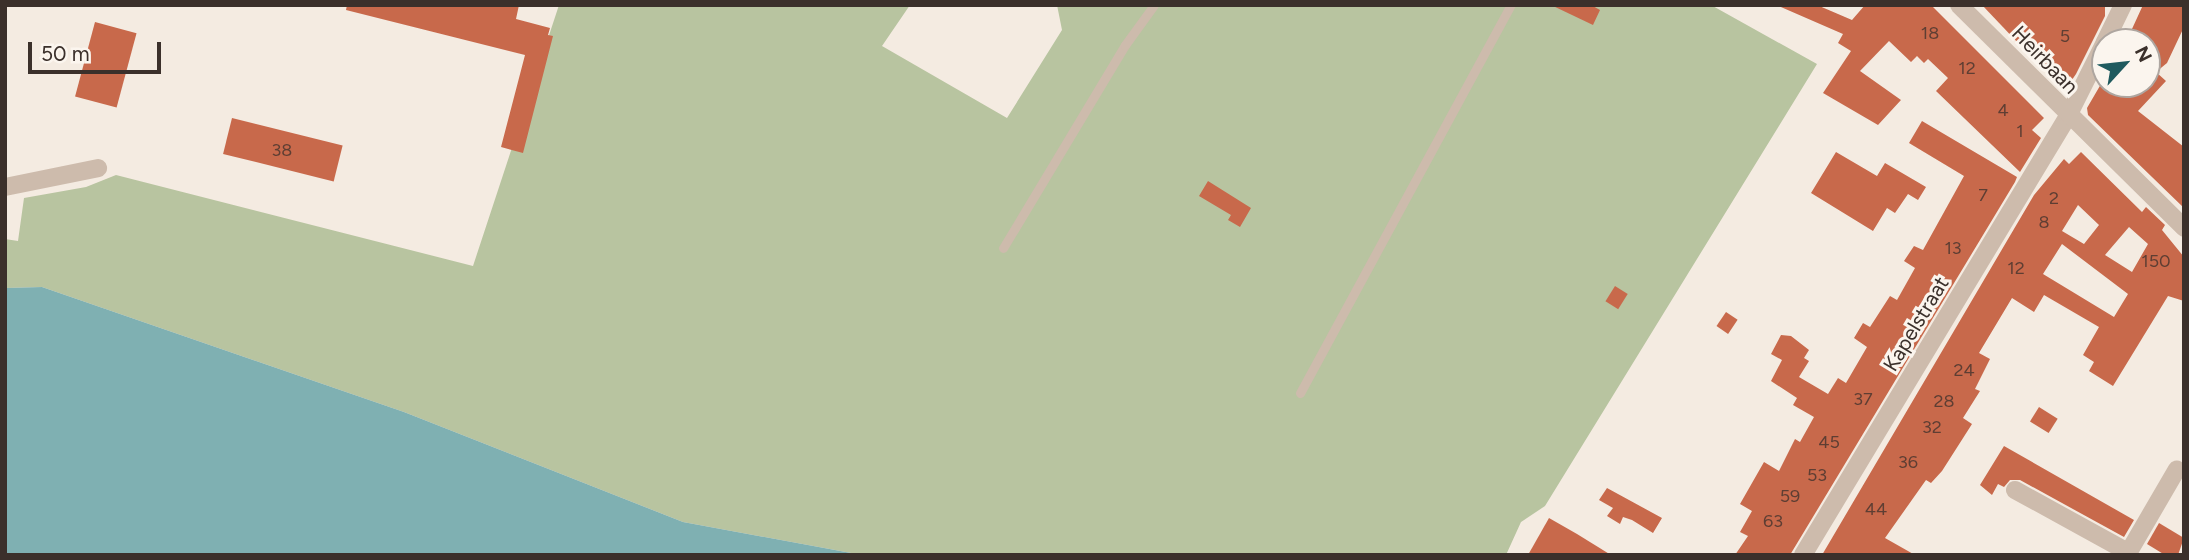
<!DOCTYPE html>
<html>
<head>
<meta charset="utf-8">
<style>
  body { margin:0 }
  #map { position:relative; width:2189px; height:560px; overflow:hidden; background:#f4ebe1; font-family:Figtree,sans-serif }
  div>[style] { position:absolute }
  .green>* { inset:0; background:#b8c4a0 }
  .water>* { inset:0; background:#7fb0b2 }
  .building>* { inset:0; background:#c8694b; transform-origin:0 0 }
  .service>* { height:9px; margin:-4.5px; padding:0 4.5px; transform-origin:4.5px; border-radius:4.5px; background:#cdbbac }
  .minor>* { height:18px; margin:-9px; padding:0 9px; transform-origin:9px; border-radius:9px; background:#cdbbac }
  .tertiary>* { height:18px; margin:-9px; padding:0 9px; transform-origin:9px; border-radius:9px; background:#cdbbac }
  span { translate:-50% -50%; white-space:nowrap; text-align:center; line-height:1.15; -webkit-text-stroke:6px #fbf5ee; paint-order:stroke }
  .number-label { font-size:18px; color:#5e3e33 }
  .number-label span { -webkit-text-stroke-width:0 }
  .street-label { font-size:21px; color:#3b302b }
  .frame { position:absolute; inset:0; border:7px solid #3b302b; pointer-events:none }
  .north { position:absolute; left:2091px; top:28px; width:70px; height:70px; box-sizing:border-box; background:#fbf5ee; border:2px solid #aea6a0; border-radius:50%; rotate:63deg; font-size:19px; font-weight:700; line-height:28px; text-align:center; color:#3b302b }
  .north::after { content:''; display:block; margin:auto; width:24px; height:32px; background:#1f5a5e; clip-path:polygon(50% 0,100% 100%,50% 72%,0 100%) }
  .scale { position:absolute; left:28px; top:42px; width:133px; height:32px; box-sizing:border-box; border:4px solid #3b302b; border-top:0; padding-left:9px; font-size:21px; line-height:24px; white-space:nowrap; color:#3b302b; -webkit-text-stroke:5px #fbf5ee; paint-order:stroke }
</style>
</head>
<body>
<div id="map">
  <div class="green">
    <i style="clip-path:polygon(559px 5px,910px 5px,882px 46px,1007px 118px,1062px 30px,1057px 5px,1711px 5px,1817px 64px,1545px 506px,1521px 522px,1506px 555px,862px 555px,683px 522px,404px 412px,42px 287px,5px 288px,5px 239px,18px 241px,24px 198px,86px 187px,116px 175px,473px 266px)"></i>
  </div>
  <div class="water">
    <i style="clip-path:polygon(42px 287px,404px 412px,683px 522px,862px 555px,5px 555px,5px 288px)"></i>
  </div>
  <div class="building">
    <i style="clip-path:polygon(347px 5px,519px 5px,516px 19px,550px 28px,548px 35px,553px 36px,523px 153px,501px 147px,525px 55px,346px 10px)"></i>
    <i style="clip-path:polygon(1551px 5px,1591px 5px,1600px 10px,1593px 25px)"></i>
    <i style="clip-path:polygon(1776px 5px,1817px 5px,1852px 20px,1865px 5px,1931px 5px,2044px 118px,2032px 130px,2041px 138px,2020px 172px,1936px 91px,1948px 78px,1928px 59px,1924px 63px,1917px 56px,1911px 62px,1889px 41px,1860px 71px,1901px 100px,1878px 125px,1823px 93px,1851px 51px,1838px 43px,1843px 34px)"></i>
    <i style="clip-path:polygon(1982px 5px,2105px 5px,2105px 16px,2076px 74px,2067px 87px,2061px 88px)"></i>
    <i style="clip-path:polygon(2143px 5px,2184px 5px,2184px 27px,2167px 63px,2156px 72px,2166px 81px,2138px 111px,2184px 147px,2184px 208px,2088px 115px,2087px 108px,2101px 84px,2147px 84px,2147px 42px,2126px 42px)"></i>
    <i style="left:95px;top:22px;width:43px;height:77px;rotate:15deg"></i>
    <i style="left:232px;top:118px;width:114px;height:37px;rotate:14deg"></i>
    <i style="clip-path:polygon(1922px 121px,2017px 177px,2015px 182px,1790px 555px,1735px 555px,1748px 536px,1740px 532px,1752px 511px,1740px 504px,1764px 462px,1779px 471px,1795px 439px,1800px 442px,1814px 417px,1793px 405px,1797px 398px,1771px 381px,1782px 360px,1771px 354px,1781px 335px,1791px 336px,1809px 350px,1804px 358px,1809px 361px,1799px 377px,1828px 394px,1838px 378px,1846px 383px,1867px 347px,1854px 338px,1863px 323px,1870px 327px,1890px 296px,1897px 300px,1915px 268px,1904px 261px,1914px 246px,1923px 250px,1964px 176px,1909px 143px)"></i>
    <i style="clip-path:polygon(1836px 152px,1877px 176px,1885px 163px,1926px 187px,1918px 200px,1908px 194px,1895px 213px,1887px 208px,1873px 231px,1811px 193px)"></i>
    <i style="clip-path:polygon(evenodd,2081px 152px,2142px 212px,2146px 207px,2165px 225px,2162px 230px,2184px 257px,2184px 301px,2168px 296px,2113px 386px,2089px 371px,2094px 362px,2083px 355px,2099px 327px,2044px 295px,2034px 312px,2012px 298px,1979px 353px,1990px 359px,1975px 389px,1980px 391px,1963px 418px,1972px 424px,1942px 471px,1931px 483px,1926px 480px,1885px 538px,1915px 555px,1822px 555px,2034px 195px,2064px 159px,2069px 164px,2081px 152px,2078px 205px,2099px 225px,2084px 244px,2062px 231px,2078px 205px,2081px 152px,2129px 227px,2148px 244px,2132px 272px,2105px 255px,2129px 227px,2081px 152px,2062px 244px,2128px 294px,2114px 317px,2043px 274px,2062px 244px)"></i>
    <i style="clip-path:polygon(1208px 181px,1251px 208px,1240px 227px,1228px 220px,1231px 215px,1199px 196px)"></i>
    <i style="left:1615px;top:286px;width:15px;height:18px;rotate:32deg"></i>
    <i style="left:1726px;top:312px;width:14px;height:17px;rotate:34deg"></i>
    <i style="left:2039px;top:407px;width:22px;height:17px;rotate:32deg"></i>
    <i style="clip-path:polygon(2004px 446px,2134px 520px,2124px 537px,2020px 480px,2010px 480px,2004px 487px,1998px 484px,1992px 495px,1980px 485px)"></i>
    <i style="clip-path:polygon(1607px 488px,1662px 518px,1653px 533px,1632px 520px,1623px 517px,1620px 524px,1607px 516px,1613px 508px,1599px 500px)"></i>
    <i style="clip-path:polygon(1549px 518px,1577px 534px,1611px 555px,1528px 555px)"></i>
    <i style="clip-path:polygon(2159px 523px,2184px 538px,2178px 555px,2165px 555px,2147px 544px)"></i>
  </div>
  <div class="service">
    <i style="left:1003px;top:248px;width:237px;rotate:-59deg"></i>
    <i style="left:1125px;top:45px;width:49px;rotate:-54.1deg"></i>
    <i style="left:1300px;top:393px;width:442px;rotate:-61.5deg"></i>
  </div>
  <div class="minor">
    <i style="left:2105px;top:42px;width:41px;rotate:-64.1deg"></i>
    <i style="left:5px;top:187px;width:95px;rotate:-11.5deg"></i>
    <i style="left:2015px;top:490px;width:129px;rotate:28.8deg"></i>
    <i style="left:1803px;top:555px;width:513px;rotate:-58.88deg"></i>
    <i style="left:2068px;top:116px;width:83px;rotate:-63.4deg"></i>
    <i style="left:2127px;top:555px;width:99px;rotate:-59.8deg"></i>
  </div>
  <div class="tertiary">
    <i style="left:1959px;top:5px;width:317px;rotate:44.7deg"></i>
  </div>
  <div class="number-label">
    <span style="left:1930px;top:33px">18</span>
    <span style="left:2065px;top:36px">5</span>
    <span style="left:1967px;top:68px">12</span>
    <span style="left:2003px;top:110px">4</span>
    <span style="left:2020px;top:131px">1</span>
    <span style="left:282px;top:150px">38</span>
    <span style="left:1983px;top:195px">7</span>
    <span style="left:2054px;top:198px">2</span>
    <span style="left:2044px;top:222px">8</span>
    <span style="left:1953px;top:248px">13</span>
    <span style="left:2156px;top:261px">150</span>
    <span style="left:2016px;top:268px">12</span>
    <span style="left:1964px;top:370px">24</span>
    <span style="left:1863px;top:399px">37</span>
    <span style="left:1944px;top:401px">28</span>
    <span style="left:1932px;top:427px">32</span>
    <span style="left:1829px;top:442px">45</span>
    <span style="left:1908px;top:462px">36</span>
    <span style="left:1817px;top:475px">53</span>
    <span style="left:1790px;top:496px">59</span>
    <span style="left:1876px;top:509px">44</span>
    <span style="left:1773px;top:521px">63</span>
  </div>
  <div class="street-label">
    <span style="left:2045px;top:60px;rotate:46deg">Heirbaan</span>
    <span style="left:1916px;top:324px;rotate:-59deg">Kapelstraat</span>
  </div>
  <div class="frame"></div>
  <div class="north">N</div>
  <div class="scale">50 m</div>
</div>
</body>
</html>
